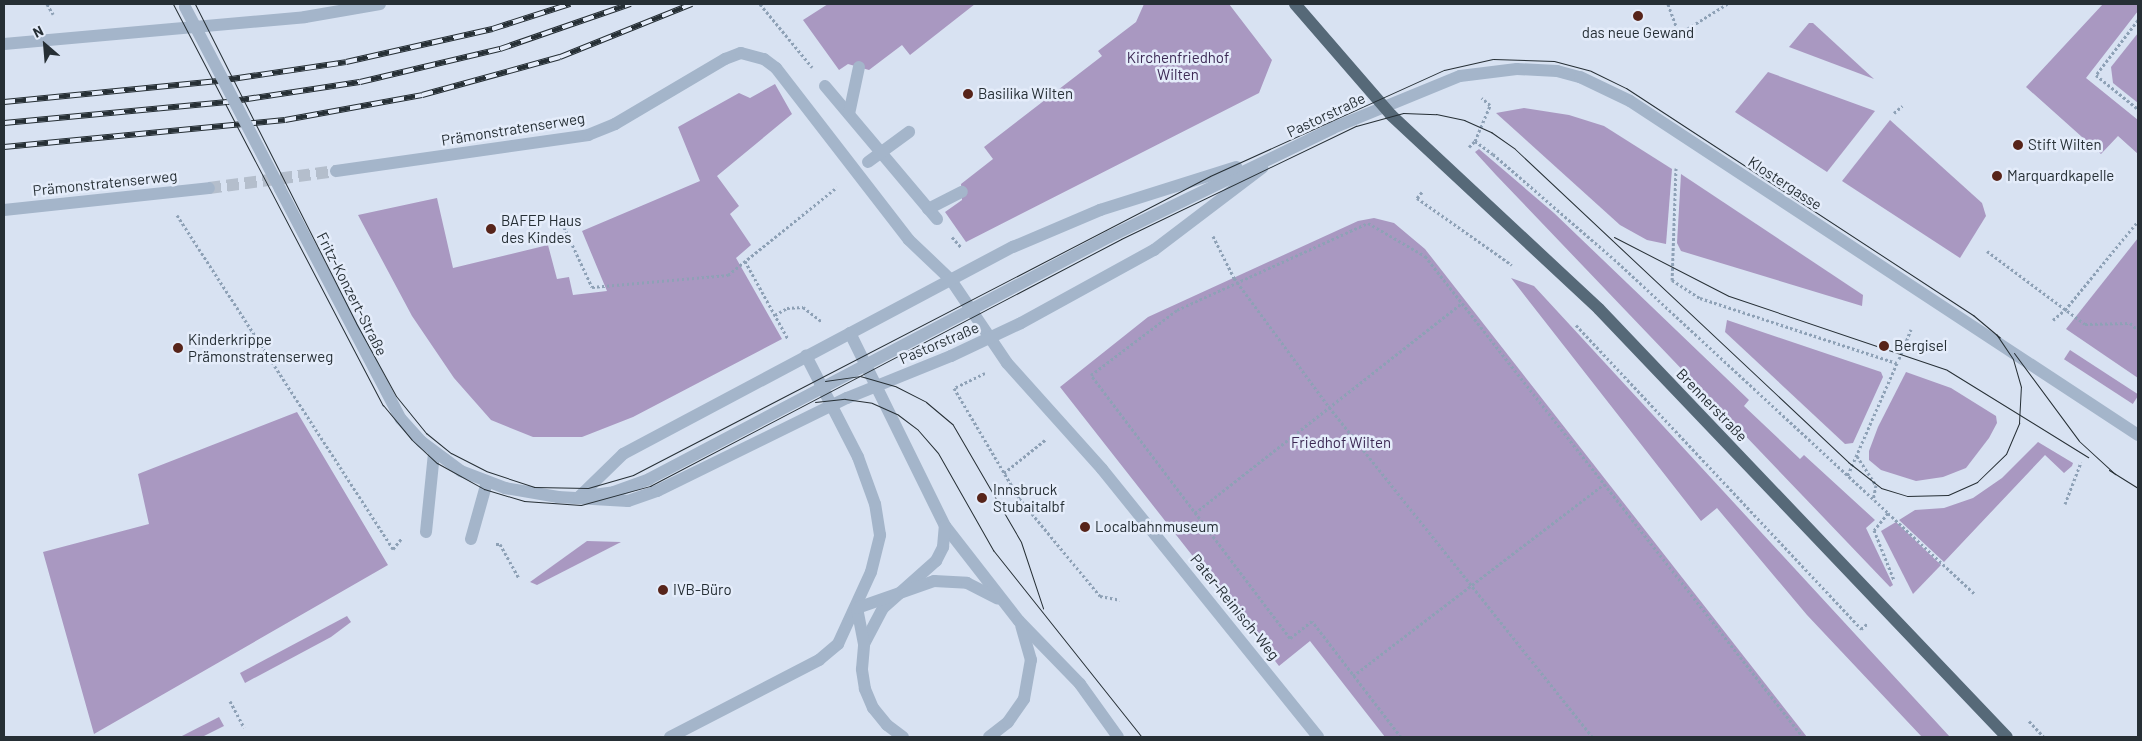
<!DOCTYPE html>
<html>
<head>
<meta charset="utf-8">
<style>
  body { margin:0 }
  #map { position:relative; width:2142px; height:741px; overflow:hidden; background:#d8e2f2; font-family:Barlow,sans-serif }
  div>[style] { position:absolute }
  .green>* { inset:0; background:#a998c1; transform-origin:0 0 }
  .minor-tunnel>* { height:12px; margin-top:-6px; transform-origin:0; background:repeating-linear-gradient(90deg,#b4becc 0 12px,transparent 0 18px) }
  .path>* { height:3px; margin-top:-1.5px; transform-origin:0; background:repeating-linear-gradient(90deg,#8ea1b6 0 2.5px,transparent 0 5px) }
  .minor>* { height:12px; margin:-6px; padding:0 6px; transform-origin:6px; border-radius:6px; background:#a4b5ca }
  .major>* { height:12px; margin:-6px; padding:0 6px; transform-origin:6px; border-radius:6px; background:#566978 }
  .tram>* { height:1px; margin:-0.5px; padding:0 0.5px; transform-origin:0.5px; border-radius:0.5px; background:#262f35 }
  .rail>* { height:5.5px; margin-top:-2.75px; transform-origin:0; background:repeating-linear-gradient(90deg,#e4ecfa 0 11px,#262f35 0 22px); box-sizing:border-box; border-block:1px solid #262f35 }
  .minor-bridge>* { height:12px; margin:-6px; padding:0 6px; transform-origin:6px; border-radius:6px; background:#a4b5ca }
  .dots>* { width:14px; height:14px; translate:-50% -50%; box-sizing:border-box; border:2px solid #e4ecfa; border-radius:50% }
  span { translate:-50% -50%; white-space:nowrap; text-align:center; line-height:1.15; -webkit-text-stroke:5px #e4ecfa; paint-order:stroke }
  .poi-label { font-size:15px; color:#262f35 }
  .left { translate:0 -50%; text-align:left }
  .park-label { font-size:15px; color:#3c2954 }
  .street-label { font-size:15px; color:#262f35 }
  .frame { position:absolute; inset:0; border:5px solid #262f35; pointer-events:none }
  .north { position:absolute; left:20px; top:20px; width:50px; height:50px; -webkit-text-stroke:4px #e4ecfa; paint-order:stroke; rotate:333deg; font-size:14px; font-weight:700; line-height:20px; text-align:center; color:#262f35 }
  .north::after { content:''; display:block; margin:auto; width:18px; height:22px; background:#262f35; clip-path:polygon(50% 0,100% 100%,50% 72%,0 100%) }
</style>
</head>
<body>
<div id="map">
  <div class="green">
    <i style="clip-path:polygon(828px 4px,975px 4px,910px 55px,902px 45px,869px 70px,848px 64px,839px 70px,803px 20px)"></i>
    <i style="clip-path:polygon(1144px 4px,1229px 4px,1272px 60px,1259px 93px,966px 242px,945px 212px,962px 200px,961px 184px,993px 159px,984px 147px,1102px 56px,1098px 51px,1136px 22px)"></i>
    <i style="clip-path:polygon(2103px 4px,2138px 4px,2138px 11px,2086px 78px,2138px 120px,2138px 154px,2118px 136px,2101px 154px,2026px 87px)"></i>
    <i style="clip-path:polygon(1809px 23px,1813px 23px,1874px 79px,1789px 47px)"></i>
    <i style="clip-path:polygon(2138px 33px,2138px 103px,2113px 83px,2111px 67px)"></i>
    <i style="clip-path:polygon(1768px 72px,1875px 111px,1827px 172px,1735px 112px)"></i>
    <i style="clip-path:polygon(775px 84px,792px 114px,717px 176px,739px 206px,730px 214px,751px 245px,736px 258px,782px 339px,633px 417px,582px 437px,533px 437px,491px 420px,454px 378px,412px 316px,358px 215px,437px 198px,453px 268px,548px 245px,557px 279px,569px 277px,573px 295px,607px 291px,582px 231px,700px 181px,678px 127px,739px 93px,750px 98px)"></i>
    <i style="clip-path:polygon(1524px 108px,1569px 115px,1604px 126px,1672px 169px,1666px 244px,1647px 240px,1620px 225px,1496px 113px)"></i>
    <i style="clip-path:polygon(1890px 120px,1982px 203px,1986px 216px,1960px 258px,1842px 181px)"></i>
    <i style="clip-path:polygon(1479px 149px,1554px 213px,1749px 400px,1744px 406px,1800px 459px,1804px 455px,1875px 520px,1866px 528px,1893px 585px,1890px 587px,1496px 175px,1475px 152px)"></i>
    <i style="clip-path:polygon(1681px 174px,1863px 295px,1862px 306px,1681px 251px,1677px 243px)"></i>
    <i style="clip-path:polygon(1374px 218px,1394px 223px,1425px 249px,1807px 737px,1385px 737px,1310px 641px,1279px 666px,1060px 387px,1148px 317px,1358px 221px)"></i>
    <i style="clip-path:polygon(2138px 238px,2138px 378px,2066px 329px)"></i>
    <i style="clip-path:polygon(1511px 278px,1534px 286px,1950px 737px,1922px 737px,1807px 615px,1717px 508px,1701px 521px)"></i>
    <i style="clip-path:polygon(1727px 320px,1881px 372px,1883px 377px,1853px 443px,1845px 444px,1725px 332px)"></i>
    <i style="left:2070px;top:350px;width:82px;height:11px;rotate:33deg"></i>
    <i style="clip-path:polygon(1906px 372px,1951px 388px,1996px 416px,1997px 423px,1989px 438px,1966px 468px,1943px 477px,1916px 481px,1881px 470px,1869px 460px,1869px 451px,1878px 427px)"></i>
    <i style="clip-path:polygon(297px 412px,388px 565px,94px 734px,43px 552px,149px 524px,138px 474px)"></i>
    <i style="clip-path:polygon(2038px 442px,2073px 463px,2072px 466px,2064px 473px,2045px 455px,1944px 562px,1899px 520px,1915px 510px,1944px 508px,1973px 498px,2002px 478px)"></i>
    <i style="clip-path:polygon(1896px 522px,1941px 565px,1913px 594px,1881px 531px)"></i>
    <i style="clip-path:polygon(587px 541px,621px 542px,537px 585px,530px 582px)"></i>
    <i style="clip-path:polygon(347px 616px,351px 622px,331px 637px,245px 683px,240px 673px)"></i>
    <i style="clip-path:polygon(219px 717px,224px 726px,202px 737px,180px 737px)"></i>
  </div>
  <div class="minor-tunnel">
    <i style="left:209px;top:188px;width:128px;rotate:-7.6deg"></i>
  </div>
  <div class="path">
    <i style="left:47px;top:4px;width:12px;rotate:59deg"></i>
    <i style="left:760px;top:4px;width:82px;rotate:50.5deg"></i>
    <i style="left:1668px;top:4px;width:32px;rotate:70deg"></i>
    <i style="left:1679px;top:34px;width:57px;rotate:-32deg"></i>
    <i style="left:2138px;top:20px;width:69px;rotate:127.4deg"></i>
    <i style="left:2096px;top:75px;width:54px;rotate:39deg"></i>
    <i style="left:1894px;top:113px;width:11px;rotate:-41deg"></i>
    <i style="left:1475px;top:141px;width:39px;rotate:-67deg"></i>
    <i style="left:1490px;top:105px;width:11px;rotate:-139deg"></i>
    <i style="left:1469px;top:147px;width:8px;rotate:-45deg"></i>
    <i style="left:1475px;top:141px;width:22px;rotate:36deg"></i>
    <i style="left:1493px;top:154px;width:160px;rotate:41deg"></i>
    <i style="left:1614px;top:259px;width:374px;rotate:42.8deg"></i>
    <i style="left:1888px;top:513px;width:22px;rotate:129deg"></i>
    <i style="left:1874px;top:530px;width:54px;rotate:68.2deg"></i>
    <i style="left:1676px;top:168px;width:112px;rotate:92deg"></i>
    <i style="left:1672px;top:280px;width:33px;rotate:33deg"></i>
    <i style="left:1700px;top:298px;width:207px;rotate:18.3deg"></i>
    <i style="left:1897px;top:363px;width:124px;rotate:113.7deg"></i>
    <i style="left:1422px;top:192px;width:8px;rotate:130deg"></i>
    <i style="left:1417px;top:198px;width:116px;rotate:35.2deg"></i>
    <i style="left:177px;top:215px;width:398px;rotate:57.1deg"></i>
    <i style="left:393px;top:549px;width:14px;rotate:-51deg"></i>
    <i style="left:564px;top:227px;width:66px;rotate:65deg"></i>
    <i style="left:592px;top:287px;width:137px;rotate:-5deg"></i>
    <i style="left:728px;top:275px;width:140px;rotate:-38.9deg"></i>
    <i style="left:1213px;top:236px;width:47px;rotate:63.4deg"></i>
    <i style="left:1234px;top:278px;width:160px;rotate:53.6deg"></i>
    <i style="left:1329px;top:407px;width:422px;rotate:51.4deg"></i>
    <i style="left:952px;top:237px;width:13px;rotate:48deg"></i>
    <i style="left:1987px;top:251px;width:122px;rotate:36.7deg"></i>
    <i style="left:2085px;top:324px;width:45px;rotate:-1.3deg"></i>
    <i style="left:2130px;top:323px;width:11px;rotate:41deg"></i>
    <i style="left:745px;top:261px;width:89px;rotate:61.1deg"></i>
    <i style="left:775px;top:315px;width:14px;rotate:-30deg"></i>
    <i style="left:787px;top:308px;width:16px;rotate:-4deg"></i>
    <i style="left:803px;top:307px;width:23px;rotate:38deg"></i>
    <i style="left:2053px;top:320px;width:16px;rotate:-40deg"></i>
    <i style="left:2065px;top:310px;width:115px;rotate:-50.6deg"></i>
    <i style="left:1576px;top:325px;width:417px;rotate:46.8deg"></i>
    <i style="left:1861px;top:629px;width:8px;rotate:-40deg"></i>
    <i style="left:1899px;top:359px;width:32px;rotate:-68deg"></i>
    <i style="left:985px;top:373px;width:34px;rotate:154deg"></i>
    <i style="left:954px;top:388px;width:128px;rotate:59.4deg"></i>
    <i style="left:1019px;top:498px;width:127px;rotate:50.4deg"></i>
    <i style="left:1100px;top:596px;width:20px;rotate:11deg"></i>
    <i style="left:1857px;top:456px;width:35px;rotate:57deg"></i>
    <i style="left:1876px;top:485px;width:15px;rotate:101deg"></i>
    <i style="left:1004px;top:473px;width:53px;rotate:-38.8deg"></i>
    <i style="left:2065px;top:504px;width:45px;rotate:-69.1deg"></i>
    <i style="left:1195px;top:513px;width:340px;rotate:-38.2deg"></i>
    <i style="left:1888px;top:513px;width:120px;rotate:43deg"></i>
    <i style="left:496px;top:544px;width:4px"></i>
    <i style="left:500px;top:544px;width:38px;rotate:61deg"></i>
    <i style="left:1353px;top:676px;width:316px;rotate:-37.4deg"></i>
    <i style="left:230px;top:701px;width:30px;rotate:62deg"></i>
    <i style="left:2029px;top:721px;width:22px;rotate:47deg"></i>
    <i style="left:1401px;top:737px;width:146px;rotate:-127.5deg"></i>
    <i style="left:1312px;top:621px;width:28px;rotate:142deg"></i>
    <i style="left:1290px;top:638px;width:330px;rotate:-127.1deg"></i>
    <i style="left:1091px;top:375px;width:108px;rotate:-37.1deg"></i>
    <i style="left:1177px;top:310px;width:210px;rotate:-24.5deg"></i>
    <i style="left:1368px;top:223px;width:66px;rotate:30.1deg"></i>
    <i style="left:1425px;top:256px;width:612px;rotate:51.84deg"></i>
  </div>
  <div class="minor">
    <i style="left:4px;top:44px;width:302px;rotate:-5.1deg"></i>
    <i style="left:305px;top:17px;width:76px;rotate:-9.8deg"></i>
    <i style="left:825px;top:86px;width:174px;rotate:49.9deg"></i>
    <i style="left:849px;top:114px;width:48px;rotate:-78deg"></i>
    <i style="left:868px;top:162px;width:51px;rotate:-36.2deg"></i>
    <i style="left:336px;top:171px;width:255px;rotate:-8.1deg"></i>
    <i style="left:588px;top:135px;width:29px;rotate:-22deg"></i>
    <i style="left:615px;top:124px;width:128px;rotate:-30.6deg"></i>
    <i style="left:725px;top:59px;width:17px;rotate:-21deg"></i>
    <i style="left:741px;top:53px;width:24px;rotate:15deg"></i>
    <i style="left:764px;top:59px;width:15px;rotate:37deg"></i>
    <i style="left:776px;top:68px;width:217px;rotate:52.3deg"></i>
    <i style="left:909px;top:240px;width:58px;rotate:43.6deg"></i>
    <i style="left:951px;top:280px;width:100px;rotate:56deg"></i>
    <i style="left:1007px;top:363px;width:142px;rotate:48.1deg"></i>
    <i style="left:1102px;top:469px;width:344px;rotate:51.1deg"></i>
    <i style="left:280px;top:189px;width:260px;rotate:62.3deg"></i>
    <i style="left:401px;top:419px;width:31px;rotate:48deg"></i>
    <i style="left:422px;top:442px;width:49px;rotate:36.6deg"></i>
    <i style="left:461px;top:471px;width:47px;rotate:21.1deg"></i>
    <i style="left:505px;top:488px;width:54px;rotate:9.6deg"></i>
    <i style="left:558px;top:497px;width:70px;rotate:3.3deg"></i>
    <i style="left:628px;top:501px;width:31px;rotate:-19deg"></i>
    <i style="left:657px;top:491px;width:212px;rotate:-26.1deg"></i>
    <i style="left:847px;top:398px;width:112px;rotate:-22deg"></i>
    <i style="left:951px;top:356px;width:77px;rotate:-25.2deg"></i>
    <i style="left:1021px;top:323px;width:152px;rotate:-28.8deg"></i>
    <i style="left:1154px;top:250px;width:136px;rotate:-37.2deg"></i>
    <i style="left:928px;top:209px;width:38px;rotate:-27deg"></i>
    <i style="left:4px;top:210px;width:206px;rotate:-6.1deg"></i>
    <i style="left:850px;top:333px;width:215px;rotate:63.8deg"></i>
    <i style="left:945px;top:526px;width:120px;rotate:52.1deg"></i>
    <i style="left:1019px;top:621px;width:88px;rotate:45.9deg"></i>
    <i style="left:1080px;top:684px;width:65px;rotate:54.4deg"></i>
    <i style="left:579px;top:497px;width:35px;rotate:-8deg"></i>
    <i style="left:614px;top:492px;width:37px;rotate:-20deg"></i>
    <i style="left:649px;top:479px;width:520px;rotate:-27.75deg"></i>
    <i style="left:1109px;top:237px;width:249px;rotate:-25.9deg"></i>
    <i style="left:1333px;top:128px;width:137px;rotate:-22.3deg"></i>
    <i style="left:1460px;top:76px;width:57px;rotate:-7deg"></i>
    <i style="left:1517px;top:69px;width:40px;rotate:2.9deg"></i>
    <i style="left:1557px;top:71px;width:24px;rotate:15deg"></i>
    <i style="left:1580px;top:77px;width:55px;rotate:25.6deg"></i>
    <i style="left:1630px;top:101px;width:608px;rotate:33.32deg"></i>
    <i style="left:579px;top:497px;width:62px;rotate:-44.3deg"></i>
    <i style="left:623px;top:454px;width:442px;rotate:-28deg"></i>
    <i style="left:1013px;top:247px;width:95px;rotate:-23deg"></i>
    <i style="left:1100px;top:210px;width:143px;rotate:-17.5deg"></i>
    <i style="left:426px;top:532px;width:79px;rotate:-84.2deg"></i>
    <i style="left:471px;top:539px;width:59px;rotate:-74.3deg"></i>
    <i style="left:864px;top:644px;width:41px;rotate:-62.2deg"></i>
    <i style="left:883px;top:608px;width:71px;rotate:-41.6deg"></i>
    <i style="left:936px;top:561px;width:16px;rotate:-63deg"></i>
    <i style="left:943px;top:547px;width:21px;rotate:-85deg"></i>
    <i style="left:670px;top:737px;width:168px;rotate:-27.3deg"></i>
    <i style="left:819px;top:660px;width:25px;rotate:-40deg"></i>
    <i style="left:838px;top:644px;width:79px;rotate:-65.4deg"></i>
    <i style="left:871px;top:572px;width:38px;rotate:-76deg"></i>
    <i style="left:880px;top:535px;width:31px;rotate:-99deg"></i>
    <i style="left:875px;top:504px;width:50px;rotate:-109.9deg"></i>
    <i style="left:858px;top:457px;width:114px;rotate:-117.2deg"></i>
    <i style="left:903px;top:737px;width:20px;rotate:-143deg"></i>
    <i style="left:887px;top:725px;width:22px;rotate:-129deg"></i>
    <i style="left:873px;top:708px;width:21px;rotate:-113deg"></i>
    <i style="left:865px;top:689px;width:20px;rotate:-99deg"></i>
    <i style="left:862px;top:669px;width:25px;rotate:-85deg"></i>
    <i style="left:864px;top:644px;width:37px;rotate:-101deg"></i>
    <i style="left:857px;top:608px;width:82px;rotate:-19.3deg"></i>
    <i style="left:934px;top:581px;width:33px;rotate:3deg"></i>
    <i style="left:967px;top:583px;width:34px;rotate:27deg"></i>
    <i style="left:989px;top:737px;width:24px;rotate:-38deg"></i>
    <i style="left:1008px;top:722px;width:28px;rotate:-55deg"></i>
    <i style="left:1024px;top:699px;width:40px;rotate:-80deg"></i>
    <i style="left:1031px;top:660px;width:35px;rotate:-106deg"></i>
  </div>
  <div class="major">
    <i style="left:1295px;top:4px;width:147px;rotate:49.1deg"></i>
    <i style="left:1391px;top:115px;width:284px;rotate:43deg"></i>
    <i style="left:1599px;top:309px;width:591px;rotate:46.37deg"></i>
  </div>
  <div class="tram">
    <i style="left:173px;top:4px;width:453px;rotate:62.4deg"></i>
    <i style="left:383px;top:405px;width:45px;rotate:50.4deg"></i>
    <i style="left:412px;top:440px;width:34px;rotate:43deg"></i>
    <i style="left:437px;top:463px;width:54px;rotate:29deg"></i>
    <i style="left:484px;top:489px;width:42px;rotate:16.7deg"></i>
    <i style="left:524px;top:501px;width:57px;rotate:4deg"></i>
    <i style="left:581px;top:505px;width:72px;rotate:-15.4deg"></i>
    <i style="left:650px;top:486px;width:532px;rotate:-27.67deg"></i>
    <i style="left:1121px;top:239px;width:261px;rotate:-25.7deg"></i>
    <i style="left:1356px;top:126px;width:49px;rotate:-15.5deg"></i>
    <i style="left:1403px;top:113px;width:33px;rotate:2deg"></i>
    <i style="left:1436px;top:114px;width:29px;rotate:12deg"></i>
    <i style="left:1464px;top:120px;width:30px;rotate:24deg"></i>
    <i style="left:1491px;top:132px;width:29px;rotate:35deg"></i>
    <i style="left:1515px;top:149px;width:457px;rotate:43.2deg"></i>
    <i style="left:1848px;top:462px;width:42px;rotate:38.2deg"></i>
    <i style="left:1881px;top:488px;width:27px;rotate:17deg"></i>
    <i style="left:1907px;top:496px;width:41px;rotate:-1.4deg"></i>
    <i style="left:1948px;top:495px;width:32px;rotate:-24deg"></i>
    <i style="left:1977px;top:482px;width:40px;rotate:-44deg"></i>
    <i style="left:2006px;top:454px;width:34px;rotate:-67deg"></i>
    <i style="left:2019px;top:423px;width:36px;rotate:-87deg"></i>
    <i style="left:2021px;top:387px;width:29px;rotate:-106deg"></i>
    <i style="left:2013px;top:359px;width:30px;rotate:-124deg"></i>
    <i style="left:195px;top:4px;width:357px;rotate:63.2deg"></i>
    <i style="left:356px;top:323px;width:83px;rotate:61.3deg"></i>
    <i style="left:396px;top:396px;width:48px;rotate:51deg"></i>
    <i style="left:426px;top:433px;width:32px;rotate:39deg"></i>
    <i style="left:451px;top:453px;width:39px;rotate:27deg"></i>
    <i style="left:486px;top:471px;width:51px;rotate:18.4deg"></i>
    <i style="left:534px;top:487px;width:54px;rotate:1.1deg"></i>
    <i style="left:588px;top:488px;width:47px;rotate:-16.1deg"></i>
    <i style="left:633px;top:475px;width:650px;rotate:-27.39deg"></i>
    <i style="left:1210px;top:176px;width:257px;rotate:-24.4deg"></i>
    <i style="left:1444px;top:70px;width:50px;rotate:-12.7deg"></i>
    <i style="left:1493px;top:59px;width:61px;rotate:1.9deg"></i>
    <i style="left:1554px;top:61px;width:38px;rotate:15deg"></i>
    <i style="left:1591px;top:71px;width:39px;rotate:26deg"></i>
    <i style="left:1626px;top:88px;width:415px;rotate:33.2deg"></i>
    <i style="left:1973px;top:315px;width:35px;rotate:40deg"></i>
    <i style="left:1614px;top:237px;width:129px;rotate:27.2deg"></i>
    <i style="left:1729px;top:296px;width:230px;rotate:18.7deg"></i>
    <i style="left:1947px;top:370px;width:166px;rotate:31.7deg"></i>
    <i style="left:2014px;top:353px;width:109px;rotate:53.5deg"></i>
    <i style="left:2079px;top:441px;width:49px;rotate:42.5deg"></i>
    <i style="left:825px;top:381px;width:35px;rotate:-8deg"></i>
    <i style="left:860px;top:376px;width:36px;rotate:16deg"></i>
    <i style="left:895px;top:386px;width:35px;rotate:27deg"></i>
    <i style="left:926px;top:402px;width:35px;rotate:40deg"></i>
    <i style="left:953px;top:425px;width:135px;rotate:59.8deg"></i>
    <i style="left:1021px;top:542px;width:70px;rotate:71.6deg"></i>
    <i style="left:815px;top:402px;width:30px;rotate:-6deg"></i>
    <i style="left:845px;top:399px;width:27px;rotate:8deg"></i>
    <i style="left:872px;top:403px;width:27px;rotate:24deg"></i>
    <i style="left:897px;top:414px;width:26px;rotate:37deg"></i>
    <i style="left:918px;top:430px;width:30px;rotate:49deg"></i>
    <i style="left:938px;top:453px;width:112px;rotate:60.4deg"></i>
    <i style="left:993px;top:550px;width:239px;rotate:51.5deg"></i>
    <i style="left:2109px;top:470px;width:34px;rotate:32deg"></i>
  </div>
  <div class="rail">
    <i style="left:4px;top:102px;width:215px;rotate:-5.6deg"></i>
    <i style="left:218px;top:81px;width:129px;rotate:-8.4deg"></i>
    <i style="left:346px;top:62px;width:150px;rotate:-12.7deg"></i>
    <i style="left:492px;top:29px;width:82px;rotate:-17.8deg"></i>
    <i style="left:4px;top:123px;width:224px;rotate:-5.4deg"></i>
    <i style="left:227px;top:102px;width:134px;rotate:-8.6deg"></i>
    <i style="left:360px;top:82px;width:144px;rotate:-13.3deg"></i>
    <i style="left:500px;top:49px;width:138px;rotate:-19.1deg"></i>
    <i style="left:4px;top:147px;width:282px;rotate:-5.5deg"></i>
    <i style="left:285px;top:120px;width:139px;rotate:-10.3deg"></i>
    <i style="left:422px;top:95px;width:143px;rotate:-15.4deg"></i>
    <i style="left:560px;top:57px;width:142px;rotate:-21.9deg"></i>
  </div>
  <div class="minor-bridge">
    <i style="left:185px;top:7px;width:205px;rotate:62.4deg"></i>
  </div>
  <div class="dots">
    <i style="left:1638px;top:16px;background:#57241a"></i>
    <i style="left:968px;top:94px;background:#57241a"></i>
    <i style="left:2018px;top:145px;background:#57241a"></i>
    <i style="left:1997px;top:176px;background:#57241a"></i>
    <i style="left:491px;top:229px;background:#57241a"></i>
    <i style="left:1884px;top:346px;background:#57241a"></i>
    <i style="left:178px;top:348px;background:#57241a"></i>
    <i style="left:982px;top:498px;background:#57241a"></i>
    <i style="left:1085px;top:527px;background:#57241a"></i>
    <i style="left:663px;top:590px;background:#57241a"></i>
  </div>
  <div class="poi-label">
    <span style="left:1638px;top:33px">das neue Gewand</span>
    <span class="left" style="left:978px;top:94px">Basilika Wilten</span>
    <span class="left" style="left:2028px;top:145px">Stift Wilten</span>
    <span class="left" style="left:2007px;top:176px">Marquardkapelle</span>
    <span class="left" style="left:501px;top:229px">BAFEP Haus<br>des Kindes</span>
    <span class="left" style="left:188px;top:348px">Kinderkrippe<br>Prämonstratenserweg</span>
    <span class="left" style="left:1894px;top:346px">Bergisel</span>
    <span class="left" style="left:993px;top:498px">Innsbruck<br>Stubaitalbf</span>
    <span class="left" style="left:1095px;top:527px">Localbahnmuseum</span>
    <span class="left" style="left:673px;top:590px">IVB-Büro</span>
  </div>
  <div class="park-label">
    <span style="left:1178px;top:66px">Kirchenfriedhof<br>Wilten</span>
    <span style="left:1341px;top:443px">Friedhof Wilten</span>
  </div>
  <div class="street-label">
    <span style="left:1326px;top:115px;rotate:-25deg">Pastorstraße</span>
    <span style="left:513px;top:129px;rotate:-9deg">Prämonstratenserweg</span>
    <span style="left:105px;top:183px;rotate:-6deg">Prämonstratenserweg</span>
    <span style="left:1785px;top:183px;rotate:33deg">Klostergasse</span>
    <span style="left:352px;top:294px;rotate:63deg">Fritz-Konzert-Straße</span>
    <span style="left:939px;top:343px;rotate:-23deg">Pastorstraße</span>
    <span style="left:1712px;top:405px;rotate:46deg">Brennerstraße</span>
    <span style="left:1235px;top:607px;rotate:51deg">Pater-Reinisch-Weg</span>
  </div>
  <div class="frame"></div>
  <div class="north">N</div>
</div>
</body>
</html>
